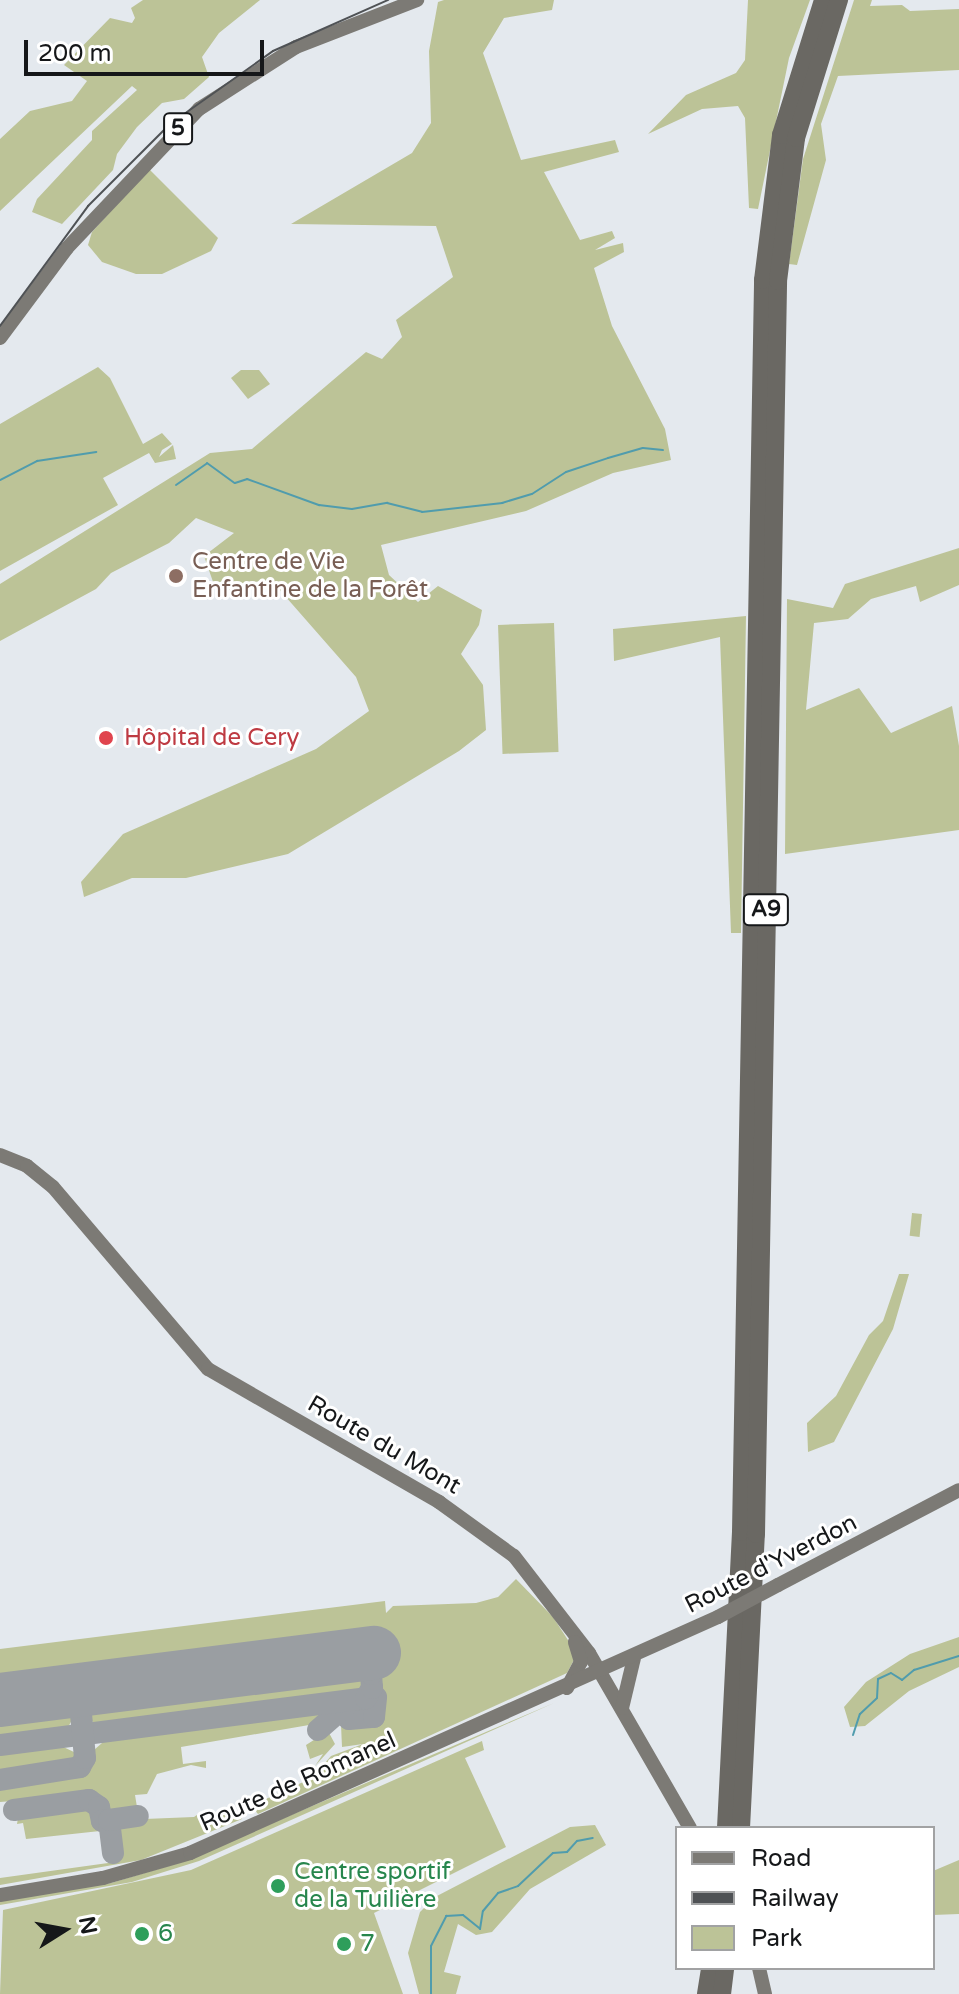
<!DOCTYPE html>
<html>
<head>
<meta charset="utf-8">
<style>
  body { margin:0 }
  #map { position:relative; width:959px; height:1994px; overflow:hidden; background:#e4e9ee; font-family:"Varela Round",sans-serif }
  div>[style] { position:absolute }
  .green>* { inset:0; background:#bcc397; transform-origin:0 0 }
  .stream>* { height:2px; margin:-1px; padding:0 1px; transform-origin:1px; border-radius:1px; background:#509cad }
  .taxiway>* { height:22px; margin:-11px; padding:0 11px; transform-origin:11px; border-radius:11px; background:#9a9ea2 }
  .runway>* { height:54px; margin:-27px; padding:0 27px; transform-origin:27px; border-radius:27px; background:#9a9ea2 }
  .major>* { height:14px; margin:-7px; padding:0 7px; transform-origin:7px; border-radius:7px; background:#7c7a75 }
  .highway>* { height:18px; margin:-9px; padding:0 9px; transform-origin:9px; border-radius:9px; background:#6a6863 }
  .rail>* { height:2px; margin:-1px; padding:0 1px; transform-origin:1px; border-radius:1px; background:#4f5255 }
  .major-bridge>* { height:14px; margin:-7px; padding:0 7px; transform-origin:7px; border-radius:7px; background:#7c7a75 }
  .dots>* { width:22px; height:22px; translate:-50% -50%; box-sizing:border-box; border:4px solid #fff; border-radius:50% }
  span { translate:-50% -50%; white-space:nowrap; text-align:center; line-height:1.15; -webkit-text-stroke:6px #fff; paint-order:stroke }
  .shield-label span { padding:2px 6px; background:#fff; border:2px solid; border-radius:6px; -webkit-text-stroke-width:0 }
  .shield-label { font-size:22px; color:#151719; font-weight:700 }
  .education-label { font-size:24px; color:#785e54 }
  .left { translate:0 -50%; text-align:left }
  .health-label { font-size:24px; color:#be3a42 }
  .street-label { font-size:24px; color:#151719 }
  .leisure-label { font-size:24px; color:#27864d }
  .legend { position:absolute; left:675px; top:1826px; width:260px; height:144px; box-sizing:border-box; background:#fff; border:2px solid #a1a2a3; margin:0; padding:10px 14px; list-style:none; font-size:24px; color:#151719 }
  .legend li { display:flex; align-items:center; gap:16px; height:40px }
  .legend b { width:40px; border:2px solid #a1a2a3 }
  .north { position:absolute; left:24px; top:1890px; width:80px; height:80px; -webkit-text-stroke:6px #fff; paint-order:stroke; rotate:79deg; font-size:22px; font-weight:700; line-height:32px; text-align:center; color:#151719 }
  .north::after { content:''; display:block; margin:auto; width:28px; height:36px; background:#151719; clip-path:polygon(50% 0,100% 100%,50% 72%,0 100%) }
  .scale { position:absolute; left:24px; top:40px; width:240px; height:36px; box-sizing:border-box; border:4px solid #151719; border-top:0; padding-left:10px; font-size:24px; line-height:28px; white-space:nowrap; color:#151719; -webkit-text-stroke:6px #fff; paint-order:stroke }
</style>
</head>
<body>
<div id="map">
  <div class="green">
    <i style="clip-path:polygon(143px 0,260px 0,219px 33px,202px 57px,209px 77px,184px 99px,162px 103px,137px 127px,117px 154px,113px 170px,46px 241px,62px 224px,32px 212px,37px 199px,92px 140px,92px 131px,137px 90px,132px 86px,0 211px,0 139px,30px 111px,72px 101px,87px 81px,64px 65px,110px 18px,132px 23px,135px 18px,131px 8px)"></i>
    <i style="clip-path:polygon(444px 0,554px 0,552px 10px,504px 18px,483px 53px,521px 160px,615px 140px,619px 152px,544px 172px,580px 240px,612px 231px,615px 238px,595px 250px,623px 243px,624px 252px,594px 268px,612px 326px,665px 429px,671px 460px,613px 473px,526px 511px,381px 545px,389px 575px,418px 602px,438px 586px,482px 610px,479px 625px,461px 654px,483px 685px,486px 730px,459px 751px,288px 854px,186px 878px,132px 878px,84px 897px,81px 882px,123px 834px,316px 749px,369px 711px,356px 677px,271px 580px,244px 583px,219px 599px,204px 556px,234px 533px,196px 518px,169px 543px,111px 573px,96px 589px,0 641px,0 584px,210px 453px,252px 449px,366px 352px,382px 359px,402px 337px,396px 320px,453px 277px,436px 226px,291px 224px,412px 153px,431px 123px,429px 51px,438px 2px)"></i>
    <i style="clip-path:polygon(748px 0,810px 0,789px 58px,758px 209px,749px 208px,745px 118px,738px 106px,702px 109px,648px 134px,686px 95px,736px 73px,745px 60px)"></i>
    <i style="clip-path:polygon(854px 0,872px 0,870px 6px,902px 5px,910px 11px,959px 9px,959px 70px,838px 76px,821px 124px,826px 160px,797px 265px,789px 264px,803px 159px)"></i>
    <i style="clip-path:polygon(149px 169px,218px 238px,211px 251px,162px 274px,136px 274px,102px 262px,88px 245px,92px 232px)"></i>
    <i style="clip-path:polygon(98px 367px,110px 378px,143px 444px,162px 433px,172px 444px,162px 450px,159px 457px,173px 445px,176px 459px,155px 463px,149px 453px,103px 478px,118px 505px,0 571px,0 424px)"></i>
    <i style="clip-path:polygon(241px 370px,259px 370px,270px 384px,248px 399px,231px 378px)"></i>
    <i style="clip-path:polygon(959px 548px,959px 585px,920px 602px,916px 586px,871px 599px,848px 619px,814px 623px,806px 710px,859px 688px,891px 733px,952px 706px,959px 746px,959px 830px,785px 854px,787px 599px,833px 608px,845px 584px)"></i>
    <i style="clip-path:polygon(746px 616px,741px 933px,731px 933px,720px 637px,614px 661px,613px 629px)"></i>
    <i style="left:554px;top:623px;width:129px;height:56px;rotate:88deg"></i>
    <i style="left:912px;top:1213px;width:10px;height:23px;rotate:6deg"></i>
    <i style="clip-path:polygon(899px 1274px,909px 1274px,893px 1329px,834px 1442px,808px 1452px,807px 1423px,836px 1396px,869px 1335px,883px 1321px)"></i>
    <i style="clip-path:polygon(516px 1579px,553px 1617px,577px 1654px,567px 1673px,258px 1814px,253px 1808px,257px 1803px,312px 1778px,331px 1756px,363px 1744px,342px 1747px,341px 1725px,384px 1720px,373px 1639px,0 1685px,0 1649px,385px 1601px,386px 1613px,393px 1606px,476px 1603px,498px 1597px)"></i>
    <i style="clip-path:polygon(959px 1637px,959px 1667px,909px 1691px,865px 1726px,850px 1727px,844px 1707px,866px 1682px,910px 1654px)"></i>
    <i style="clip-path:polygon(352px 1669px,366px 1680px,355px 1696px,100px 1728px,86px 1716px,98px 1701px)"></i>
    <i style="clip-path:polygon(554px 1703px,199px 1861px,132px 1882px,0 1905px,0 1900px,111px 1883px,178px 1863px)"></i>
    <i style="clip-path:polygon(63px 1706px,73px 1718px,66px 1731px,0 1740px,0 1714px)"></i>
    <i style="clip-path:polygon(319px 1709px,326px 1709px,328px 1711px,309px 1725px,181px 1747px,183px 1764px,206px 1761px,206px 1768px,191px 1765px,157px 1774px,147px 1794px,135px 1795px,138px 1813px,104px 1817px,101px 1805px,91px 1798px,14px 1807px,13px 1801px,0 1802px,0 1787px,85px 1774px,94px 1750px,110px 1736px)"></i>
    <i style="clip-path:polygon(328px 1731px,335px 1744px,315px 1766px,323px 1754px,310px 1759px,306px 1745px)"></i>
    <i style="clip-path:polygon(482px 1741px,484px 1750px,465px 1758px,506px 1847px,374px 1913px,403px 1994px,0 1994px,3px 1910px,191px 1870px)"></i>
    <i style="clip-path:polygon(55px 1743px,76px 1753px,74px 1764px,0 1773px,0 1750px)"></i>
    <i style="clip-path:polygon(89px 1804px,96px 1810px,100px 1831px,26px 1839px,23px 1823px,17px 1824px,19px 1812px)"></i>
    <i style="clip-path:polygon(204px 1810px,210px 1816px,239px 1813px,242px 1819px,141px 1860px,0 1885px,0 1878px,108px 1863px,116px 1851px,113px 1826px,120px 1820px,194px 1817px)"></i>
    <i style="clip-path:polygon(595px 1825px,606px 1845px,530px 1889px,492px 1932px,476px 1935px,458px 1924px,444px 1972px,461px 1976px,456px 1994px,419px 1994px,408px 1953px,420px 1912px,435px 1897px,570px 1827px)"></i>
    <i style="clip-path:polygon(959px 1860px,959px 1914px,933px 1915px,933px 1871px)"></i>
  </div>
  <div class="stream">
    <i style="left:0;top:480px;width:42px;rotate:-27.2deg"></i>
    <i style="left:37px;top:461px;width:60px;rotate:-8.7deg"></i>
    <i style="left:176px;top:485px;width:38px;rotate:-35deg"></i>
    <i style="left:207px;top:463px;width:34px;rotate:36deg"></i>
    <i style="left:235px;top:483px;width:13px;rotate:-18deg"></i>
    <i style="left:247px;top:479px;width:77px;rotate:19.9deg"></i>
    <i style="left:319px;top:505px;width:33px;rotate:7deg"></i>
    <i style="left:352px;top:509px;width:36px;rotate:-10deg"></i>
    <i style="left:387px;top:503px;width:36px;rotate:14deg"></i>
    <i style="left:422px;top:512px;width:81px;rotate:-6.4deg"></i>
    <i style="left:502px;top:503px;width:31px;rotate:-17deg"></i>
    <i style="left:532px;top:494px;width:40px;rotate:-32.9deg"></i>
    <i style="left:566px;top:472px;width:44px;rotate:-18.4deg"></i>
    <i style="left:608px;top:458px;width:36px;rotate:-16deg"></i>
    <i style="left:643px;top:448px;width:20px;rotate:6deg"></i>
    <i style="left:853px;top:1735px;width:22px;rotate:-72deg"></i>
    <i style="left:860px;top:1714px;width:23px;rotate:-43deg"></i>
    <i style="left:877px;top:1698px;width:19px;rotate:-87deg"></i>
    <i style="left:878px;top:1679px;width:14px;rotate:-25deg"></i>
    <i style="left:891px;top:1673px;width:13px;rotate:32deg"></i>
    <i style="left:902px;top:1680px;width:16px;rotate:-40deg"></i>
    <i style="left:914px;top:1670px;width:47px;rotate:-17.3deg"></i>
    <i style="left:431px;top:1994px;width:48px;rotate:-90deg"></i>
    <i style="left:431px;top:1946px;width:34px;rotate:-63deg"></i>
    <i style="left:446px;top:1916px;width:17px;rotate:-3deg"></i>
    <i style="left:463px;top:1915px;width:22px;rotate:39deg"></i>
    <i style="left:480px;top:1929px;width:18px;rotate:-81deg"></i>
    <i style="left:483px;top:1911px;width:23px;rotate:-50deg"></i>
    <i style="left:498px;top:1893px;width:21px;rotate:-19deg"></i>
    <i style="left:518px;top:1886px;width:48px;rotate:-43.3deg"></i>
    <i style="left:553px;top:1853px;width:14px;rotate:-4deg"></i>
    <i style="left:567px;top:1852px;width:15px;rotate:-48deg"></i>
    <i style="left:577px;top:1841px;width:16px;rotate:-11deg"></i>
  </div>
  <div class="taxiway">
    <i style="left:53px;top:1693px;width:17px;rotate:13deg"></i>
    <i style="left:70px;top:1697px;width:15px;rotate:53deg"></i>
    <i style="left:325px;top:1704px;width:13px;rotate:13deg"></i>
    <i style="left:338px;top:1707px;width:16px;rotate:47deg"></i>
    <i style="left:349px;top:1719px;width:25px;rotate:-5deg"></i>
    <i style="left:374px;top:1717px;width:20px;rotate:-84deg"></i>
    <i style="left:318px;top:1730px;width:44px;rotate:-41.3deg"></i>
    <i style="left:0;top:1745px;width:369px;rotate:-7.3deg"></i>
    <i style="left:366px;top:1698px;width:12px;rotate:-59deg"></i>
    <i style="left:372px;top:1688px;width:14px;rotate:-94deg"></i>
    <i style="left:371px;top:1674px;width:18px;rotate:-131deg"></i>
    <i style="left:359px;top:1660px;width:14px;rotate:-163deg"></i>
    <i style="left:0;top:1780px;width:81px;rotate:-9.2deg"></i>
    <i style="left:80px;top:1767px;width:10px;rotate:-61deg"></i>
    <i style="left:85px;top:1758px;width:55px;rotate:-95.2deg"></i>
    <i style="left:80px;top:1703px;width:26px;rotate:-39deg"></i>
    <i style="left:14px;top:1810px;width:76px;rotate:-7.6deg"></i>
    <i style="left:89px;top:1800px;width:12px;rotate:35deg"></i>
    <i style="left:99px;top:1807px;width:14px;rotate:78deg"></i>
    <i style="left:102px;top:1821px;width:7px;rotate:-8deg"></i>
    <i style="left:113px;top:1853px;width:33px;rotate:-97deg"></i>
    <i style="left:109px;top:1820px;width:29px;rotate:-8deg"></i>
  </div>
  <div class="runway">
    <i style="left:0;top:1700px;width:377px;rotate:-7.2deg"></i>
  </div>
  <div class="major">
    <i style="left:0;top:338px;width:112px;rotate:-53.3deg"></i>
    <i style="left:67px;top:248px;width:192px;rotate:-46.5deg"></i>
    <i style="left:199px;top:109px;width:115px;rotate:-32.6deg"></i>
    <i style="left:296px;top:47px;width:130px;rotate:-21.2deg"></i>
    <i style="left:0;top:1155px;width:29px;rotate:22deg"></i>
    <i style="left:27px;top:1166px;width:33px;rotate:39deg"></i>
    <i style="left:53px;top:1187px;width:239px;rotate:49.6deg"></i>
    <i style="left:208px;top:1369px;width:267px;rotate:29.9deg"></i>
    <i style="left:439px;top:1502px;width:92px;rotate:35.8deg"></i>
    <i style="left:514px;top:1556px;width:123px;rotate:52.3deg"></i>
    <i style="left:589px;top:1653px;width:202px;rotate:60deg"></i>
    <i style="left:778px;top:1585px;width:204px;rotate:-27.7deg"></i>
    <i style="left:567px;top:1688px;width:30px;rotate:-62deg"></i>
    <i style="left:581px;top:1662px;width:21px;rotate:-107deg"></i>
    <i style="left:622px;top:1708px;width:51px;rotate:-76.5deg"></i>
    <i style="left:0;top:1895px;width:104px;rotate:-9.4deg"></i>
    <i style="left:103px;top:1878px;width:91px;rotate:-16deg"></i>
    <i style="left:190px;top:1853px;width:578px;rotate:-24.08deg"></i>
    <i style="left:759px;top:1968px;width:27px;rotate:77deg"></i>
  </div>
  <div class="highway">
    <i style="left:726px;top:1828px;width:296px;rotate:-87.1deg"></i>
    <i style="left:741px;top:1532px;width:1252px;rotate:-88.99deg"></i>
    <i style="left:763px;top:280px;width:146px;rotate:-82.9deg"></i>
    <i style="left:781px;top:135px;width:141px;rotate:-72.7deg"></i>
    <i style="left:741px;top:1828px;width:294px;rotate:-87.1deg"></i>
    <i style="left:756px;top:1534px;width:1253px;rotate:-88.99deg"></i>
    <i style="left:778px;top:281px;width:144px;rotate:-82.8deg"></i>
    <i style="left:796px;top:138px;width:145px;rotate:-72.7deg"></i>
    <i style="left:706px;top:1994px;width:26px;rotate:-81deg"></i>
    <i style="left:722px;top:1994px;width:26px;rotate:-83deg"></i>
  </div>
  <div class="rail">
    <i style="left:0;top:326px;width:149px;rotate:-53.7deg"></i>
    <i style="left:88px;top:206px;width:116px;rotate:-45deg"></i>
    <i style="left:170px;top:124px;width:126px;rotate:-35.3deg"></i>
    <i style="left:273px;top:51px;width:126px;rotate:-23.9deg"></i>
  </div>
  <div class="major-bridge">
    <i style="left:718px;top:1617px;width:68px;rotate:-28.1deg"></i>
  </div>
  <div class="dots">
    <i style="left:176px;top:576px;background:#8d6e63"></i>
    <i style="left:106px;top:738px;background:#e0444e"></i>
    <i style="left:278px;top:1886px;background:#2e9e5b"></i>
    <i style="left:142px;top:1934px;background:#2e9e5b"></i>
    <i style="left:344px;top:1944px;background:#2e9e5b"></i>
  </div>
  <div class="shield-label">
    <span style="left:178px;top:129px">5</span>
    <span style="left:766px;top:910px">A9</span>
  </div>
  <div class="education-label">
    <span class="left" style="left:192px;top:576px">Centre de Vie<br>Enfantine de la Forêt</span>
  </div>
  <div class="health-label">
    <span class="left" style="left:124px;top:738px">Hôpital de Cery</span>
  </div>
  <div class="street-label">
    <span style="left:384px;top:1445px;rotate:30deg">Route du Mont</span>
    <span style="left:771px;top:1564px;rotate:-27deg">Route d'Yverdon</span>
    <span style="left:298px;top:1782px;rotate:-24deg">Route de Romanel</span>
  </div>
  <div class="leisure-label">
    <span class="left" style="left:294px;top:1886px">Centre sportif<br>de la Tuilière</span>
    <span class="left" style="left:158px;top:1934px">6</span>
    <span class="left" style="left:360px;top:1944px">7</span>
  </div>
  <ul class="legend">
  <li><b style="height:10px;background:#7c7a75"></b>Road</li>
  <li><b style="height:10px;background:#4f5255"></b>Railway</li>
  <li><b style="height:22px;background:#bcc397"></b>Park</li>
  </ul>
  <div class="north">N</div>
  <div class="scale">200 m</div>
</div>
</body>
</html>
